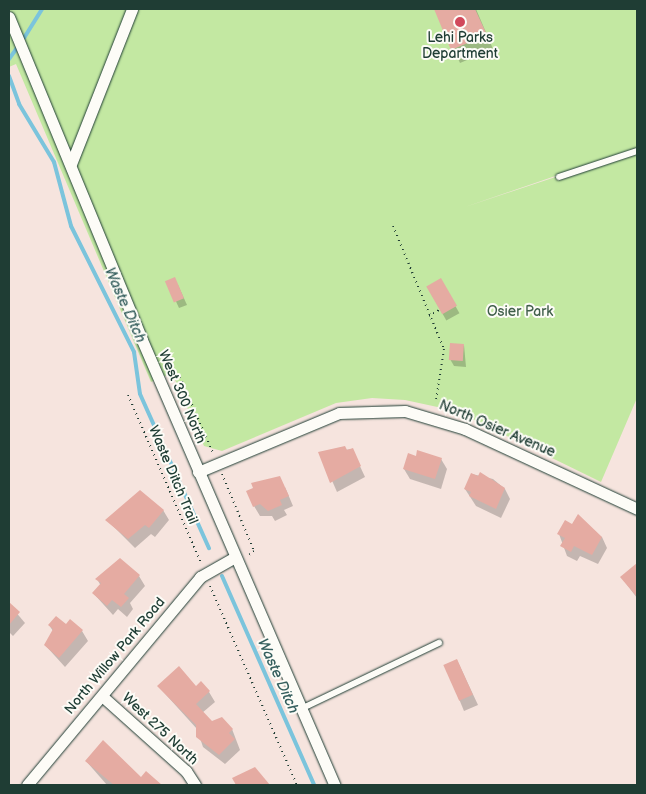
<!DOCTYPE html>
<html>
<head>
<meta charset="utf-8">
<style>
  body { margin:0 }
  #map { position:relative; width:646px; height:794px; overflow:hidden; background:#f6e4de; font-family:"Balsamiq Sans",sans-serif }
  div>[style] { position:absolute }
  .green>* { inset:0; background:#c3e8a2 }
  .shadow>* { inset:0; background:#0003; transform-origin:0 0 }
  .stream>* { height:4px; margin:-2px; padding:0 2px; transform-origin:2px; border-radius:2px; background:#7bc4dc }
  .building>* { inset:0; background:#e5aba2; transform-origin:0 0 }
  .path>* { height:2px; margin-top:-1px; transform-origin:0; background:repeating-linear-gradient(90deg,#1f3d34 0 1px,transparent 0 5px) }
  .roads { filter:drop-shadow(0 0 1px #1f3d34) drop-shadow(0 0 1px #1f3d34) }
  .lane>* { height:5.5px; margin:-2.75px; padding:0 2.75px; transform-origin:2.75px; border-radius:2.75px; background:#fdfcf7 }
  .street>* { height:11px; margin:-5.5px; padding:0 5.5px; transform-origin:5.5px; border-radius:5.5px; background:#fdfcf7 }
  .dots>* { width:14px; height:14px; translate:-50% -50%; box-sizing:border-box; border:2px solid #fdfcf7; border-radius:50% }
  span { translate:-50% -50%; white-space:nowrap; text-align:center; line-height:1.15; -webkit-text-stroke:4px #fdfcf7; paint-order:stroke }
  .poi-label { font-size:14px; color:#1f3d34 }
  .park-label { font-size:14px; color:#405f4a }
  .street-label { font-size:14px; color:#1f3d34 }
  .water-label { font-size:15px; color:#365f5e; font-style:italic }
  .frame { position:absolute; inset:0; border:10px solid #1f3d34; pointer-events:none }
</style>
</head>
<body>
<div id="map">
  <div class="green">
    <i style="clip-path:polygon(9px 9px,637px 9px,637px 148px,465px 207px,637px 150px,637px 398px,601px 482px,456px 411px,405px 400px,372px 398px,336px 403px,222px 451px,204px 446px,172px 373px,151px 382px,16px 64px,9px 67px)"></i>
  </div>
  <div class="shadow">
    <i style="clip-path:polygon(435px 9px,476px 9px,493px 49px,460px 63px)"></i>
    <i style="left:441px;top:280px;width:38px;height:15px;rotate:61deg"></i>
    <i style="clip-path:polygon(167px 282px,178px 285px,187px 305px,179px 308px)"></i>
    <i style="clip-path:polygon(464px 345px,466px 367px,454px 366px,450px 359px)"></i>
    <i style="clip-path:polygon(352px 449px,365px 477px,337px 492px,320px 453px)"></i>
    <i style="clip-path:polygon(416px 457px,441px 459px,447px 469px,441px 489px,410px 479px,404px 469px)"></i>
    <i style="clip-path:polygon(472px 474px,493px 479px,505px 489px,510px 499px,501px 518px,476px 506px,465px 489px)"></i>
    <i style="clip-path:polygon(285px 487px,293px 506px,284px 510px,287px 515px,275px 521px,272px 516px,260px 516px,254px 506px)"></i>
    <i style="clip-path:polygon(163px 510px,169px 520px,155px 537px,151px 534px,135px 548px,107px 520px)"></i>
    <i style="clip-path:polygon(573px 526px,602px 537px,607px 548px,598px 564px,580px 556px,577px 561px,567px 556px,559px 534px)"></i>
    <i style="clip-path:polygon(633px 568px,637px 572px,637px 598px,622px 578px)"></i>
    <i style="clip-path:polygon(139px 576px,145px 586px,130px 603px,133px 609px,127px 617px,118px 609px,113px 615px,94px 594px,101px 586px,97px 579px)"></i>
    <i style="clip-path:polygon(9px 604px,25px 623px,13px 636px,9px 632px)"></i>
    <i style="clip-path:polygon(49px 625px,82px 631px,88px 641px,65px 667px,45px 645px,53px 631px)"></i>
    <i style="clip-path:polygon(457px 660px,478px 705px,464px 711px,445px 665px)"></i>
    <i style="clip-path:polygon(158px 686px,209px 692px,215px 702px,202px 713px,212px 722px,232px 729px,240px 750px,225px 764px,203px 747px,197px 729px)"></i>
    <i style="clip-path:polygon(86px 761px,141px 779px,146px 773px,157px 785px,107px 785px)"></i>
  </div>
  <div class="stream">
    <i style="left:24px;top:38px;width:34px;rotate:-58deg"></i>
    <i style="left:9px;top:59px;width:14px;rotate:-54deg"></i>
    <i style="left:9px;top:76px;width:30px;rotate:70deg"></i>
    <i style="left:19px;top:104px;width:68px;rotate:58.9deg"></i>
    <i style="left:54px;top:162px;width:66px;rotate:75.1deg"></i>
    <i style="left:71px;top:226px;width:141px;rotate:63.4deg"></i>
    <i style="left:134px;top:352px;width:42px;rotate:81.9deg"></i>
    <i style="left:140px;top:394px;width:169px;rotate:65.9deg"></i>
    <i style="left:222px;top:576px;width:228px;rotate:66.2deg"></i>
  </div>
  <div class="building">
    <i style="clip-path:polygon(434px 9px,475px 9px,487px 35px,451px 50px)"></i>
    <i style="left:175px;top:277px;width:23px;height:11px;rotate:67deg"></i>
    <i style="left:441px;top:278px;width:32px;height:17px;rotate:60deg"></i>
    <i style="left:450px;top:343px;width:14px;height:17px;rotate:4deg"></i>
    <i style="clip-path:polygon(345px 446px,347px 450px,353px 448px,361px 466px,330px 483px,318px 452px)"></i>
    <i style="clip-path:polygon(417px 450px,442px 458px,435px 479px,403px 469px,408px 453px,416px 456px)"></i>
    <i style="clip-path:polygon(480px 472px,505px 488px,496px 509px,469px 496px,471px 492px,464px 489px,471px 473px,478px 476px)"></i>
    <i style="clip-path:polygon(280px 476px,289px 496px,280px 500px,282px 505px,268px 511px,260px 504px,253px 507px,246px 491px,253px 488px,251px 483px)"></i>
    <i style="clip-path:polygon(140px 490px,164px 510px,149px 528px,145px 525px,128px 539px,105px 520px)"></i>
    <i style="clip-path:polygon(578px 514px,602px 537px,592px 555px,574px 546px,571px 552px,560px 546px,565px 538px,557px 534px,565px 520px,572px 524px)"></i>
    <i style="clip-path:polygon(120px 558px,140px 575px,124px 594px,129px 598px,121px 607px,112px 600px,107px 606px,92px 593px,101px 583px,95px 579px)"></i>
    <i style="clip-path:polygon(637px 563px,637px 597px,620px 577px)"></i>
    <i style="clip-path:polygon(9px 602px,20px 612px,9px 625px)"></i>
    <i style="clip-path:polygon(56px 616px,66px 624px,70px 619px,83px 630px,59px 658px,44px 645px,53px 629px,48px 625px)"></i>
    <i style="left:457px;top:659px;width:39px;height:15px;rotate:66deg"></i>
    <i style="clip-path:polygon(179px 666px,196px 686px,201px 681px,210px 691px,196px 704px,212px 721px,222px 717px,233px 729px,229px 733px,235px 739px,219px 755px,196px 737px,196px 725px,157px 686px)"></i>
    <i style="clip-path:polygon(103px 740px,141px 777px,146px 771px,162px 785px,114px 785px,85px 761px)"></i>
    <i style="clip-path:polygon(255px 767px,270px 785px,236px 785px,232px 778px)"></i>
  </div>
  <div class="path">
    <i style="left:393px;top:226px;width:133px;rotate:67.5deg"></i>
    <i style="left:444px;top:349px;width:52px;rotate:98.9deg"></i>
    <i style="left:429px;top:316px;width:12px;rotate:-31deg"></i>
    <i style="left:180px;top:377px;width:83px;rotate:66.5deg"></i>
    <i style="left:128px;top:395px;width:183px;rotate:66.5deg"></i>
    <i style="left:222px;top:474px;width:83px;rotate:67.4deg"></i>
    <i style="left:254px;top:551px;width:6px;rotate:141deg"></i>
    <i style="left:210px;top:586px;width:217px;rotate:66.4deg"></i>
  </div>
  <div class="roads">
    <div class="lane">
      <i style="left:559px;top:177px;width:82px;rotate:-18.4deg"></i>
      <i style="left:301px;top:709px;width:153px;rotate:-25.6deg"></i>
    </div>
    <div class="street">
      <i style="left:9px;top:17px;width:349px;rotate:67.6deg"></i>
      <i style="left:142px;top:340px;width:485px;rotate:66.6deg"></i>
      <i style="left:71px;top:164px;width:167px;rotate:-68.5deg"></i>
      <i style="left:198px;top:472px;width:153px;rotate:-22.7deg"></i>
      <i style="left:339px;top:413px;width:66px;rotate:-1.7deg"></i>
      <i style="left:405px;top:411px;width:63px;rotate:16.7deg"></i>
      <i style="left:465px;top:429px;width:190px;rotate:24.9deg"></i>
      <i style="left:102px;top:696px;width:113px;rotate:41.8deg"></i>
      <i style="left:186px;top:771px;width:17px;rotate:57deg"></i>
      <i style="left:27px;top:785px;width:271px;rotate:-50.2deg"></i>
      <i style="left:200px;top:577px;width:40px;rotate:-29.7deg"></i>
    </div>
  </div>
  <div class="dots">
    <i style="left:460px;top:22px;background:#d1495b"></i>
  </div>
  <div class="poi-label">
    <span style="left:460px;top:46px">Lehi Parks<br>Department</span>
  </div>
  <div class="park-label">
    <span style="left:520px;top:312px">Osier Park</span>
  </div>
  <div class="street-label">
    <span style="left:182px;top:397px;rotate:67deg">West 300 North</span>
    <span style="left:497px;top:429px;rotate:23deg">North Osier Avenue</span>
    <span style="left:173px;top:475px;rotate:67deg">Waste Ditch Trail</span>
    <span style="left:115px;top:656px;rotate:-50deg">North Willow Park Road</span>
    <span style="left:160px;top:729px;rotate:43deg">West 275 North</span>
  </div>
  <div class="water-label">
    <span style="left:125px;top:305px;rotate:66deg">Waste Ditch</span>
    <span style="left:278px;top:676px;rotate:66deg">Waste Ditch</span>
  </div>
  <div class="frame"></div>
</div>
</body>
</html>
